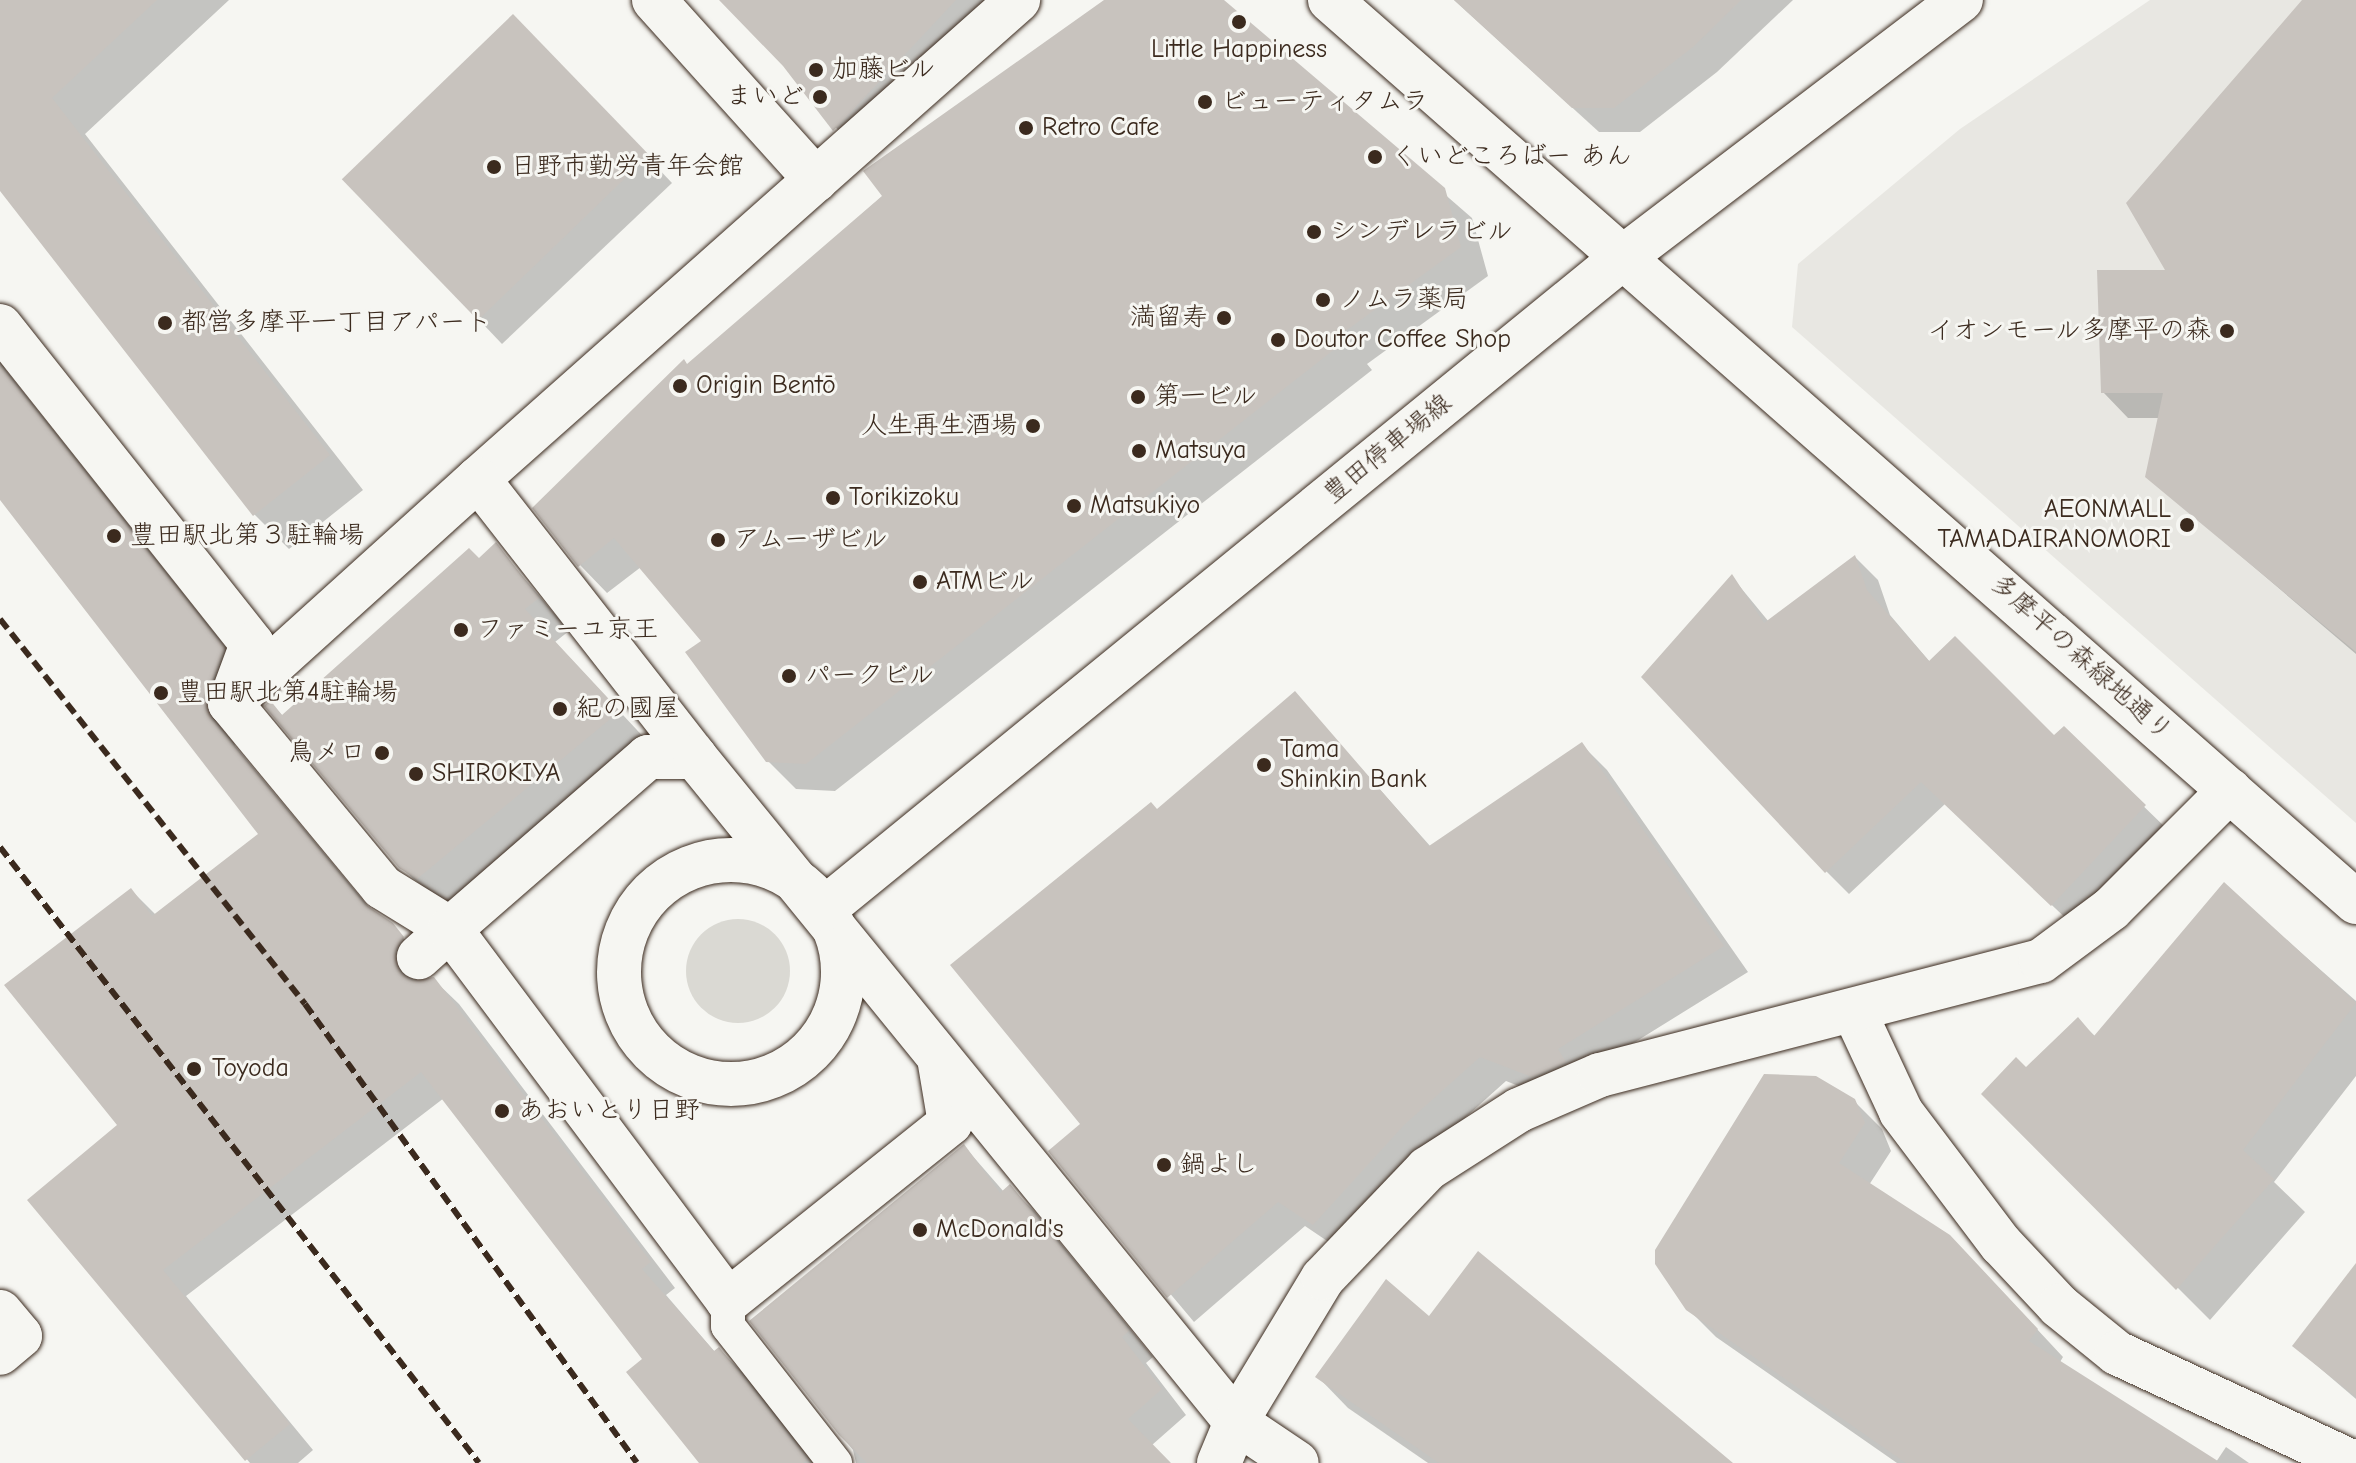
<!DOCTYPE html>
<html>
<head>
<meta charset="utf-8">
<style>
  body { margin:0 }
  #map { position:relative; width:2356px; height:1463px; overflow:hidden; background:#f6f6f2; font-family:"Comic Neue","Klee One",sans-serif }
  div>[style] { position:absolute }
  .built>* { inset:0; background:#e8e7e2 }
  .green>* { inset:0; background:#dad9d3 }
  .round { border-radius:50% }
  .shadow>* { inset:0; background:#0003 }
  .building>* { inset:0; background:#c8c3be; transform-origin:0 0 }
  .roads { filter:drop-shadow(0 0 2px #3b2a1e) drop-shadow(0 0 2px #3b2a1e) }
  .service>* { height:34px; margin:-17px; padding:0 17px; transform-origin:17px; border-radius:17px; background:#f6f6f2 }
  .pedestrian>* { height:44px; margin:-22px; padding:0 22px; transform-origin:22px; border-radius:22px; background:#f6f6f2 }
  .minor>* { height:44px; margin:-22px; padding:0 22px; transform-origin:22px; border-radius:22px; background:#f6f6f2 }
  .tertiary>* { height:44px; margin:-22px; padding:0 22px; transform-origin:22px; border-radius:22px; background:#f6f6f2 }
  .secondary>* { height:44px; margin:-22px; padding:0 22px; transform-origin:22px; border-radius:22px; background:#f6f6f2 }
  .secondary>.ring { margin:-22px; padding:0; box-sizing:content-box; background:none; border:44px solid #f6f6f2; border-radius:50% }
  .rail>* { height:6px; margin-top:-3px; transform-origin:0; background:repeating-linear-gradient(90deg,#3b2a1e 0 12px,transparent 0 18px) }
  .dots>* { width:22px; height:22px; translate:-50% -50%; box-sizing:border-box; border:4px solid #f6f6f2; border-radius:50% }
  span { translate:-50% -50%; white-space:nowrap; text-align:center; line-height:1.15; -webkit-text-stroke:6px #f6f6f2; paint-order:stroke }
  .poi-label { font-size:26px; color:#3b2a1e }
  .left { translate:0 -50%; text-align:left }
  .right { translate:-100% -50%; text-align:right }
  .street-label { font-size:26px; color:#3b2a1e }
</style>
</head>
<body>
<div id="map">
  <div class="built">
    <i style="clip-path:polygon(2150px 0,2356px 0,2356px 823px,1792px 327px,1798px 264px,1960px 129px)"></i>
  </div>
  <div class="green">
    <i class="round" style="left:686px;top:919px;width:104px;height:104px"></i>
  </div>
  <div class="shadow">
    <i style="clip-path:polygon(0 0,229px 0,85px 134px,363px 490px,289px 549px,254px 514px,0 188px)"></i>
    <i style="clip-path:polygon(722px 0,994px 0,854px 150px,785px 64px)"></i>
    <i style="clip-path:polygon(1107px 0,1221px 0,1472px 218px,1488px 276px,1367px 364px,1372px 370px,835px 791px,796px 789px,768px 761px,704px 642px,641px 567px,607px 593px,580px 565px,688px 366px)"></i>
    <i style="clip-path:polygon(1454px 0,1793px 0,1717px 72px,1640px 132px,1599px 132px)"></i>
    <i style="clip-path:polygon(2305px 0,2356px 0,2356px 654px,2147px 476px,2160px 418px,2128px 418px,2103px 392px)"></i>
    <i style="clip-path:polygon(539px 42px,672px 183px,502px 344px,344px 178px)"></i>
    <i style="clip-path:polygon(0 346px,5px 369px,248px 675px,230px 722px,235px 746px,372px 911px,418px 951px,420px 981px,433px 979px,459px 1004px,675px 1288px,666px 1295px,715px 1352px,719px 1349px,744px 1374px,815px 1463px,700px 1463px,645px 1359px,444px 1098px,186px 1296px,313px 1450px,298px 1463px,250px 1463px,30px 1200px,120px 1125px,131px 890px,156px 915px,261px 835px,0 496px)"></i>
    <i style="clip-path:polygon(496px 545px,569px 631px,555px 642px,650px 744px,450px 910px,400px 867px,270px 703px,283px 716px)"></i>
    <i style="clip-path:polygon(1855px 557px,1878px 580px,1890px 615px,1930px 662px,2054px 738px,2064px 729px,2167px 829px,2075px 927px,1945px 804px,1849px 894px,1826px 871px,1732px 577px,1769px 622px)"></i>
    <i style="clip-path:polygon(1295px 694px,1431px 847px,1582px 745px,1607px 770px,1748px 972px,1582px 1075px,1559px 1102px,1506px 1081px,1429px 1150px,1339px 1249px,1305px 1226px,1194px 1322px,1051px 1152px,1083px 1124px,1158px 811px)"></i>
    <i style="clip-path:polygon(2224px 885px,2356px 1001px,2356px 1076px,2274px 1182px,2305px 1212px,2210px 1320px,1984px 1094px,2026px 1070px,2078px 1020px,2096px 1037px)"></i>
    <i style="clip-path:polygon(1854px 1101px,1882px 1129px,1891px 1151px,1869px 1185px,1977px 1265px,2063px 1357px,2060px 1362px,2216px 1462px,2226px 1447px,2249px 1463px,1897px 1463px,1716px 1337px,1688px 1309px)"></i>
    <i style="clip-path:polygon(964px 1146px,1004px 1192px,1010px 1187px,1035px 1212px,1153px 1357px,1146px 1363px,1186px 1415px,1152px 1445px,1169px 1463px,856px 1463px,853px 1450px,752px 1321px)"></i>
    <i style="clip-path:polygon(2356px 1266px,2356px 1399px,2294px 1346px)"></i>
    <i style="clip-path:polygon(1429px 1319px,1730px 1463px,1428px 1463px,1348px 1408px,1318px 1377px)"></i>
  </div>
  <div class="building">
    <i style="clip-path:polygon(0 0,157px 0,52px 98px,330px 455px,253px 516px,0 191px)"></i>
    <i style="clip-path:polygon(719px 0,956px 0,833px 131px,783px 66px)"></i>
    <i style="clip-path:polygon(1104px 0,1224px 0,1445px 188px,1461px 247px,1340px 335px,1345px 341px,806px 764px,766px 762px,685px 652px,701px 641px,614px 538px,578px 567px,532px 508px,684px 359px,687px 364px,882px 196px,863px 171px)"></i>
    <i style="clip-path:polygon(1454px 0,1741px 0,1693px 47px,1614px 108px,1572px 108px)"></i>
    <i style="clip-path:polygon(2302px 0,2356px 0,2356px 652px,2145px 477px,2163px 393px,2101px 393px,2097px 270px,2165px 270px,2126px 203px)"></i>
    <i style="left:513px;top:14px;width:196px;height:238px;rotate:46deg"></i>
    <i style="clip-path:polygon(0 366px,224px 648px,206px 696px,211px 719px,363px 903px,393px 923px,404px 937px,395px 950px,400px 973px,412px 981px,434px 977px,651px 1262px,642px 1269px,714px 1351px,719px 1347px,807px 1460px,803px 1463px,699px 1463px,626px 1372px,642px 1359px,421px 1072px,163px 1270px,290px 1424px,245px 1461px,27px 1200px,117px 1125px,4px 985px,131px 888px,152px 916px,258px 834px,0 500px)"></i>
    <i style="clip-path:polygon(496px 542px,539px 598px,525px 609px,620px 711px,417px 879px,399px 868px,264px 706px,270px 700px,282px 715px,469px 548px,479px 558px)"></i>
    <i style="clip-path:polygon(1855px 555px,1867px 590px,1929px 661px,1955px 636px,2054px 735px,2064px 726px,2146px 805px,2051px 906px,1921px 782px,1825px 873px,1641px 677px,1732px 574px,1764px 623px)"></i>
    <i style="clip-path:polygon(1295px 691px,1429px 846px,1582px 742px,1724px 946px,1558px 1049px,1566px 1062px,1532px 1077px,1480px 1057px,1404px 1125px,1313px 1225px,1278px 1202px,1167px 1298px,1048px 1151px,1080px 1124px,950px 965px,1151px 802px,1157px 809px)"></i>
    <i style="clip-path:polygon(2224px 882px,2356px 1003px,2243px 1150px,2274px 1179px,2176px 1290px,1981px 1094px,2016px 1057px,2026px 1067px,2078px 1017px,2094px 1036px)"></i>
    <i style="clip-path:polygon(1764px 1074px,1816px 1076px,1855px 1099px,1865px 1123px,1839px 1163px,1950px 1235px,2038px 1329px,2029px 1341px,2221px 1463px,1906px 1463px,1686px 1310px,1655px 1264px,1655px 1250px)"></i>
    <i style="clip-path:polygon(964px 1144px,1000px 1193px,1010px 1184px,1129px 1331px,1122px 1337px,1162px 1389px,1128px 1419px,1171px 1463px,867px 1463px,839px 1435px,749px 1321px)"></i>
    <i style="clip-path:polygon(1478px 1251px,1616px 1365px,1733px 1463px,1439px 1463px,1315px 1377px,1386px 1279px,1429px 1316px)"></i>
    <i style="clip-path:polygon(2356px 1263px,2356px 1397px,2292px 1346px)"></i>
  </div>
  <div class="roads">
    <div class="service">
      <i style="left:728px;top:1301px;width:25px;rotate:90deg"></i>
      <i style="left:728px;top:1326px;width:174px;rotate:52deg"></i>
    </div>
    <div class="pedestrian">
      <i style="left:0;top:326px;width:406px;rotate:51.6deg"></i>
      <i style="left:252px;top:644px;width:63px;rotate:110.4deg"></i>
      <i style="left:230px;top:703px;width:239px;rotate:50.4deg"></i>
      <i style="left:382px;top:887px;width:80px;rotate:31.7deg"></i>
      <i style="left:450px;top:929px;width:42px;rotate:137.9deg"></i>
      <i style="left:695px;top:757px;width:47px;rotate:180deg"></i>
      <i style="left:648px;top:757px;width:262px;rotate:139deg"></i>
      <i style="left:450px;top:929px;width:464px;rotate:53.2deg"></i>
      <i style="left:728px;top:1301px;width:285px;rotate:-38.7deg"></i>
      <i style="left:950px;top:1123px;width:66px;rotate:-99.6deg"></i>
    </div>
    <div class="minor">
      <i style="left:654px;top:0;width:242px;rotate:48deg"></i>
      <i style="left:478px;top:479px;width:722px;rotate:-41.57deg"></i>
      <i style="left:230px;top:703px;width:334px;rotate:-42.1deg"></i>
      <i style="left:478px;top:479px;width:353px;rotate:52deg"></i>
      <i style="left:695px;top:757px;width:857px;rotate:50.87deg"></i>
      <i style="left:1236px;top:1422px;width:73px;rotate:33.9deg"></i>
      <i style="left:1854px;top:1011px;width:111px;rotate:65deg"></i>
      <i style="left:1901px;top:1112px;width:166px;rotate:52.9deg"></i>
      <i style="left:2001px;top:1244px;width:85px;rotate:46.9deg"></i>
      <i style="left:2059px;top:1306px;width:75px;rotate:39deg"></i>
      <i style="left:2117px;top:1353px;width:261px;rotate:24.9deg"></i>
      <i style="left:0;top:1312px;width:31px;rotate:50deg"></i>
      <i style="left:20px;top:1336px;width:26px;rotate:140deg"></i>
      <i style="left:1219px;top:1463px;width:44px;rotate:-67.5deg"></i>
      <i style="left:1236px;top:1422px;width:168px;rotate:-58.9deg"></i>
      <i style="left:1323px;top:1278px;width:151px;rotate:-46.3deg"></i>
      <i style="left:1427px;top:1169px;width:109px;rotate:-32.7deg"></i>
      <i style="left:1519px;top:1110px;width:88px;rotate:-23.4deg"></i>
      <i style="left:1600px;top:1075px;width:455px;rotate:-14.5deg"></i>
      <i style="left:2041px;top:961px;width:87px;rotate:-36.6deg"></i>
      <i style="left:2111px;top:909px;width:168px;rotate:-45deg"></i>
    </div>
    <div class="tertiary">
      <i style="left:1330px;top:0;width:1366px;rotate:41.32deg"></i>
    </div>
    <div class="secondary">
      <i class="ring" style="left:619px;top:860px;width:180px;height:180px"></i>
      <i style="left:824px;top:909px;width:1035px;rotate:-39.2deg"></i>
      <i style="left:1626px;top:255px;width:421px;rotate:-37.3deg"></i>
    </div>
  </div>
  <div class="rail">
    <i style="left:0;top:619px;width:491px;rotate:51.6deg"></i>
    <i style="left:305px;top:1004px;width:566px;rotate:54.12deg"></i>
    <i style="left:0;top:847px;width:780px;rotate:52.13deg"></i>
  </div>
  <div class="dots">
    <i style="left:1239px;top:22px;background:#3b2a1e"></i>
    <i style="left:816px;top:70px;background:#3b2a1e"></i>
    <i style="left:820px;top:97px;background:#3b2a1e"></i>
    <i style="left:1205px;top:102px;background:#3b2a1e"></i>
    <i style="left:1026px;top:128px;background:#3b2a1e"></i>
    <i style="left:1375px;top:157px;background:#3b2a1e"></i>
    <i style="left:494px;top:167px;background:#3b2a1e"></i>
    <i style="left:1314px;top:232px;background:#3b2a1e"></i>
    <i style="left:1323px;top:300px;background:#3b2a1e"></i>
    <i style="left:1224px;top:318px;background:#3b2a1e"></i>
    <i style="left:165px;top:323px;background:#3b2a1e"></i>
    <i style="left:2227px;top:331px;background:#3b2a1e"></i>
    <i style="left:1278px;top:340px;background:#3b2a1e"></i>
    <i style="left:680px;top:386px;background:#3b2a1e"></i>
    <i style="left:1138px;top:397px;background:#3b2a1e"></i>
    <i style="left:1033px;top:426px;background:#3b2a1e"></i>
    <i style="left:1139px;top:451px;background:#3b2a1e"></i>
    <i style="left:833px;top:498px;background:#3b2a1e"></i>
    <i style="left:1074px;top:506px;background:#3b2a1e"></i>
    <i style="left:2187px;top:525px;background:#3b2a1e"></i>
    <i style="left:114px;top:536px;background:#3b2a1e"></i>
    <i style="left:718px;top:540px;background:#3b2a1e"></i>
    <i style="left:920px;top:582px;background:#3b2a1e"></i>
    <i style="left:461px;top:630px;background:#3b2a1e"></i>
    <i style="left:789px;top:676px;background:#3b2a1e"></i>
    <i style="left:161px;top:693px;background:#3b2a1e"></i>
    <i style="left:560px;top:709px;background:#3b2a1e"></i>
    <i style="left:382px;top:753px;background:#3b2a1e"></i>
    <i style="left:1264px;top:765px;background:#3b2a1e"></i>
    <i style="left:416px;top:774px;background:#3b2a1e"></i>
    <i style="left:194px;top:1069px;background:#3b2a1e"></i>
    <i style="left:502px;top:1111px;background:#3b2a1e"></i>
    <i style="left:1164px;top:1165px;background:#3b2a1e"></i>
    <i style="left:920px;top:1230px;background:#3b2a1e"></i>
  </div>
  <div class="poi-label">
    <span style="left:1239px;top:50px">Little Happiness</span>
    <span class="left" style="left:832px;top:70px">加藤ビル</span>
    <span class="right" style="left:804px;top:97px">まいど</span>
    <span class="left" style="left:1221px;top:102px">ビューティタムラ</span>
    <span class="left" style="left:1042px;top:128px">Retro Cafe</span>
    <span class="left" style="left:1391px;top:157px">くいどころばー あん</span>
    <span class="left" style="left:510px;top:167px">日野市勤労青年会館</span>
    <span class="left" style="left:1330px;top:232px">シンデレラビル</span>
    <span class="left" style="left:1339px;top:300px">ノムラ薬局</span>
    <span class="right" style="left:1208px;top:318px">満留寿</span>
    <span class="left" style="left:181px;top:323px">都営多摩平一丁目アパート</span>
    <span class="right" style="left:2211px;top:331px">イオンモール多摩平の森</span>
    <span class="left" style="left:1294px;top:340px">Doutor Coffee Shop</span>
    <span class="left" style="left:696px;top:386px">Origin Bentō</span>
    <span class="left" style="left:1154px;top:397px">第一ビル</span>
    <span class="right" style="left:1017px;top:426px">人生再生酒場</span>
    <span class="left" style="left:1155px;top:451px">Matsuya</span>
    <span class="left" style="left:849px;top:498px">Torikizoku</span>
    <span class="left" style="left:1090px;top:506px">Matsukiyo</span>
    <span class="right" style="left:2171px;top:525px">AEONMALL<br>TAMADAIRANOMORI</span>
    <span class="left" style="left:130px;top:536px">豊田駅北第３駐輪場</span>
    <span class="left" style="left:734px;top:540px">アムーザビル</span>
    <span class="left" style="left:936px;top:582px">ATMビル</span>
    <span class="left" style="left:477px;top:630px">ファミーユ京王</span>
    <span class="left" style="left:805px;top:676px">パークビル</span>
    <span class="left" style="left:177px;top:693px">豊田駅北第4駐輪場</span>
    <span class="left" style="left:576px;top:709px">紀の國屋</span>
    <span class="left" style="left:1280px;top:765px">Tama<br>Shinkin Bank</span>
    <span class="right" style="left:366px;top:753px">鳥メロ</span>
    <span class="left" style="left:432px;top:774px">SHIROKIYA</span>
    <span class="left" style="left:212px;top:1069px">Toyoda</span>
    <span class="left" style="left:518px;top:1111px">あおいとり日野</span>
    <span class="left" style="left:1180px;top:1165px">鍋よし</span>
    <span class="left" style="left:936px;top:1230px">McDonald's</span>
  </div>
  <div class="street-label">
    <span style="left:1388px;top:449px;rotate:-39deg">豊田停車場線</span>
    <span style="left:2081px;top:658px;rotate:42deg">多摩平の森緑地通り</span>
  </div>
</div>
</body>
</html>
